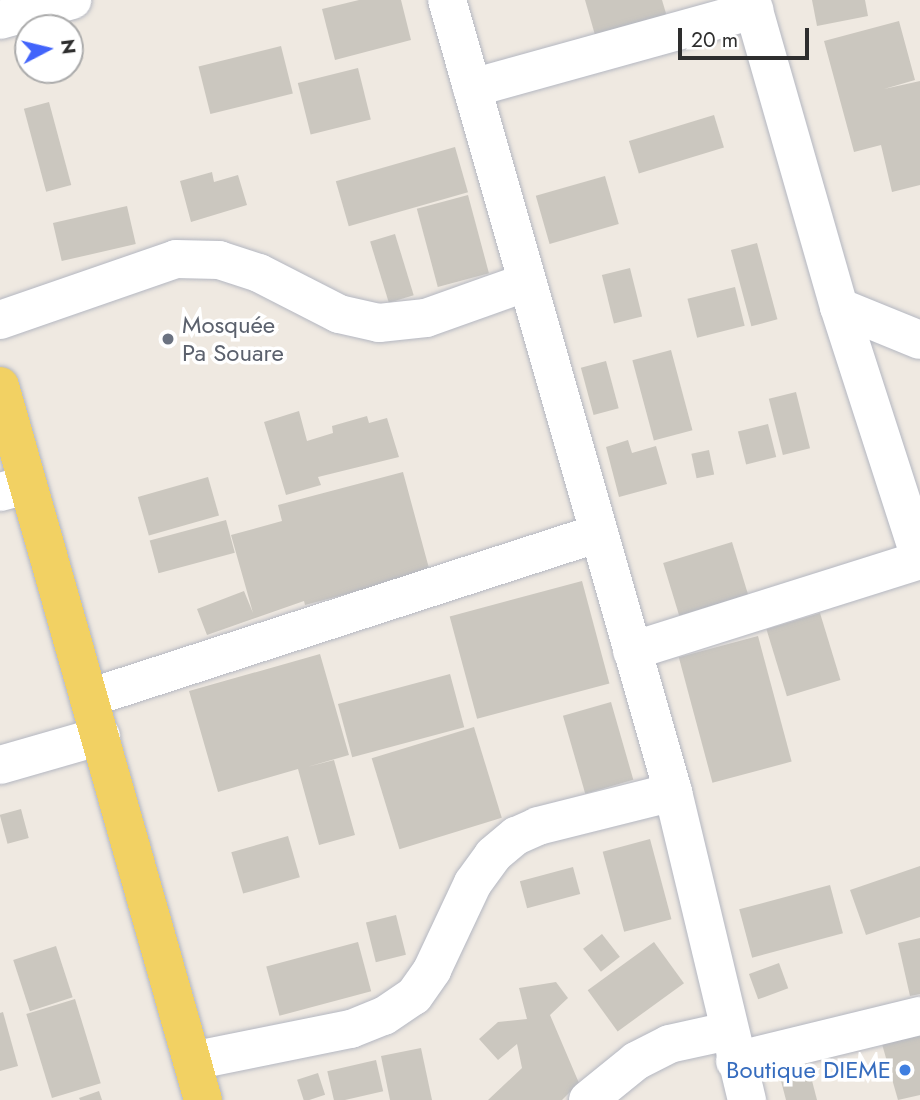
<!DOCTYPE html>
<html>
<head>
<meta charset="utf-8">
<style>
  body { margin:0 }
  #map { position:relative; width:920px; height:1100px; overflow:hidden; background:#efe9e1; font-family:Jost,sans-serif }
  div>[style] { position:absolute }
  .building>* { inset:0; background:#cbc7bf; transform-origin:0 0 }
  .roads { filter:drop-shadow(0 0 2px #b4b7c1) drop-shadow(0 0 2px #b4b7c1) }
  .minor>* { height:38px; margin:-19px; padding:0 19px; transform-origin:19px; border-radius:19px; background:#fff }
  .major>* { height:38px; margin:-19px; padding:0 19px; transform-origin:19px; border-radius:19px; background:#f2d163 }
  .dots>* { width:19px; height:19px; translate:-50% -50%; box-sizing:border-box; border:4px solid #fff; border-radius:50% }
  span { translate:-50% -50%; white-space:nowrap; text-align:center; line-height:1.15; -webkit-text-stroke:7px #fff; paint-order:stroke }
  .worship-label { font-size:24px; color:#5b616d }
  .left { translate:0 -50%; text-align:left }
  .shop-label { font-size:24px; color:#366cbe }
  .right { translate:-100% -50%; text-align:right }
  .north { position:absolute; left:14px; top:14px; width:70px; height:70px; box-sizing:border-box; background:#fff; border:2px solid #ababab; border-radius:50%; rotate:83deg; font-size:19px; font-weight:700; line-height:28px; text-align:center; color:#2e2e2e }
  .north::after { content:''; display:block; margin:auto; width:24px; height:32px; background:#4264fb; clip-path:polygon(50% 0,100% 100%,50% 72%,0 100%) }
  .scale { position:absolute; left:678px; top:28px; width:131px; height:32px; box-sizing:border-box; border:4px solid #2e2e2e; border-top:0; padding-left:9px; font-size:21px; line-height:24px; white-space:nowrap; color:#2e2e2e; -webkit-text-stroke:5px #fff; paint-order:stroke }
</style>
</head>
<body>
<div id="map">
  <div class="building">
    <i style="clip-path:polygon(359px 0,401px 0,411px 40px,335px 60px,322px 9px)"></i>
    <i style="clip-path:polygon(585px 0,662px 0,668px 20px,597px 42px)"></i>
    <i style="clip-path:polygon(812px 0,865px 0,868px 16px,817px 26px)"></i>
    <i style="clip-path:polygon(899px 21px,915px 80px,884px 89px,920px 81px,920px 185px,892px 192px,881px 145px,854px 152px,824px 41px)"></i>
    <i style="left:281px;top:46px;width:49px;height:85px;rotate:76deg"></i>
    <i style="left:358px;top:68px;width:53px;height:62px;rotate:76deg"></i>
    <i style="left:49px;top:102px;width:86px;height:26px;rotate:75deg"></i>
    <i style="left:714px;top:115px;width:34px;height:89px;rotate:73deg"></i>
    <i style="left:455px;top:147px;width:47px;height:124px;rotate:74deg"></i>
    <i style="clip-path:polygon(212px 172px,214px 182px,238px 175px,247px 205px,191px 222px,180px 181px)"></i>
    <i style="left:605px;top:176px;width:50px;height:72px;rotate:74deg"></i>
    <i style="left:468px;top:195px;width:81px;height:53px;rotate:75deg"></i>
    <i style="left:127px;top:206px;width:39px;height:76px;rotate:77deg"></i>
    <i style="left:395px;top:234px;width:64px;height:26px;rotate:73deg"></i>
    <i style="left:757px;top:243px;width:79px;height:27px;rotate:75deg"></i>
    <i style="left:630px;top:268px;width:50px;height:29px;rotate:76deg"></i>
    <i style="left:735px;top:287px;width:40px;height:49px;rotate:76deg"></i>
    <i style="left:671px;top:350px;width:83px;height:40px;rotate:75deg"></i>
    <i style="left:606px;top:361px;width:49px;height:26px;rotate:75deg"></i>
    <i style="left:796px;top:392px;width:58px;height:28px;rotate:76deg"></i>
    <i style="clip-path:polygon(299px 411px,307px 441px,333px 433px,332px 426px,367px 416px,369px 423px,387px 418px,399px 457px,318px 477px,321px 485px,286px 495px,264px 422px)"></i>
    <i style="left:768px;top:424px;width:34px;height:31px;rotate:76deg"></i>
    <i style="clip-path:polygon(628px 440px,632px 453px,656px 446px,667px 484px,619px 497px,606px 447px)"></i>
    <i style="left:709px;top:450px;width:25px;height:18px;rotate:78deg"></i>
    <i style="clip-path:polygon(403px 472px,430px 572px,305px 605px,304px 601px,207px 635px,197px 609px,244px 591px,253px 613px,231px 535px,282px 521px,278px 505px)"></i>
    <i style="left:208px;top:477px;width:40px;height:73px;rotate:74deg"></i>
    <i style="left:226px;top:520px;width:34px;height:79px;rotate:75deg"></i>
    <i style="left:732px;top:542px;width:55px;height:72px;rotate:73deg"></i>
    <i style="left:582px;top:581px;width:106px;height:137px;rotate:75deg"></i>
    <i style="left:820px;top:613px;width:70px;height:56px;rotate:73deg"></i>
    <i style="left:758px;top:636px;width:130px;height:82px;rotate:75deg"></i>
    <i style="clip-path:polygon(320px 654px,349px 755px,307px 767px,334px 760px,355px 835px,319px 845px,298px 769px,218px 792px,189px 691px)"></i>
    <i style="left:450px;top:674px;width:55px;height:116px;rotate:75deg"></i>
    <i style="left:611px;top:702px;width:81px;height:50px;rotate:74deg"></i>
    <i style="left:474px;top:727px;width:95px;height:107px;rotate:73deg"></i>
    <i style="left:21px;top:809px;width:30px;height:22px;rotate:75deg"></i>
    <i style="left:288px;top:836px;width:43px;height:59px;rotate:74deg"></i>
    <i style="left:650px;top:839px;width:83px;height:49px;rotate:75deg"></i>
    <i style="clip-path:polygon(920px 866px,920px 917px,866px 935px,850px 890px)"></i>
    <i style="left:573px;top:867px;width:28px;height:55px;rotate:75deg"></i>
    <i style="left:830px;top:885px;width:50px;height:94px;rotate:75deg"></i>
    <i style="left:396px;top:915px;width:41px;height:31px;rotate:76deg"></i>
    <i style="left:602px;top:934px;width:29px;height:24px;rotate:52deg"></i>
    <i style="clip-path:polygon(920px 938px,920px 994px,910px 996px,898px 943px)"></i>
    <i style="left:358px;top:942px;width:51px;height:95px;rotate:75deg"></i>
    <i style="left:654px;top:942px;width:51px;height:82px;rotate:54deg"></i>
    <i style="left:56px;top:946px;width:54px;height:45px;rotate:72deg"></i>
    <i style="left:779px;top:963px;width:27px;height:32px;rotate:70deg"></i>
    <i style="clip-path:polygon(556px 982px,568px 998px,550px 1015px,579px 1083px,562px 1100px,488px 1100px,522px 1068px,517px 1044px,498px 1060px,479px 1039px,498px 1022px,527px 1019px,519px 988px)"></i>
    <i style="left:75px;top:999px;width:88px;height:51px;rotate:73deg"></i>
    <i style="clip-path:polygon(3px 1012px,18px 1066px,0 1071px,0 1013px)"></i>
    <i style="clip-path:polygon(920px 1034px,920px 1095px,898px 1100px,882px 1044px)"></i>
    <i style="clip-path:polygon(421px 1048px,432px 1100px,390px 1100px,381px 1056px)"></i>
    <i style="left:376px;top:1060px;width:32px;height:50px;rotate:77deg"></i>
    <i style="clip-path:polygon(809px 1069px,817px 1100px,786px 1100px,780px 1077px)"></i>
    <i style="left:318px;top:1073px;width:23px;height:22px;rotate:72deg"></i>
    <i style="clip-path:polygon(99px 1091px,102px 1100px,80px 1100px,79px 1098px)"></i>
  </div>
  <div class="roads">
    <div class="minor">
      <i style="left:447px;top:0;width:824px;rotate:74.07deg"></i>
      <i style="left:673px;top:792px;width:317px;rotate:76.5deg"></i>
      <i style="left:751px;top:0;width:319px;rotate:74deg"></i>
      <i style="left:839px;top:307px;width:264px;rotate:72.1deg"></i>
      <i style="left:0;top:20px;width:75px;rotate:-15.5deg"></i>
      <i style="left:472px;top:88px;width:293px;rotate:-15.5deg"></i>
      <i style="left:839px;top:307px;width:87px;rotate:22.2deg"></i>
      <i style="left:0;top:320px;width:186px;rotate:-19.1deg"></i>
      <i style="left:176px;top:259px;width:43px;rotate:1.3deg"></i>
      <i style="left:219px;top:260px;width:42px;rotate:18deg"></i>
      <i style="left:259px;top:273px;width:90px;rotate:27.1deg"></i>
      <i style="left:339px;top:314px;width:41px;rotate:12.7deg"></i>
      <i style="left:379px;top:323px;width:47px;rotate:-6.1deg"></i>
      <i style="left:426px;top:318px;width:107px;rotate:-19.6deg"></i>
      <i style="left:0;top:492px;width:27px;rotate:-15deg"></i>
      <i style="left:632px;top:651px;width:302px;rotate:-17.5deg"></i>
      <i style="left:89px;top:698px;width:536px;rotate:-17.93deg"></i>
      <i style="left:0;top:765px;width:105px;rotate:-16deg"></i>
      <i style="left:192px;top:1061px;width:162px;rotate:-11.4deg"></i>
      <i style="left:351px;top:1029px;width:35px;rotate:-22deg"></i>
      <i style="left:384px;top:1016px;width:36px;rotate:-34deg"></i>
      <i style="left:414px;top:996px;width:32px;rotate:-55deg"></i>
      <i style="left:432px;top:970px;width:96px;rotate:-64.8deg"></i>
      <i style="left:473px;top:883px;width:34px;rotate:-54deg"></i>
      <i style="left:493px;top:855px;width:30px;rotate:-40deg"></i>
      <i style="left:516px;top:836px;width:24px;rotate:-24deg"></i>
      <i style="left:538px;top:826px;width:139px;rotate:-14.1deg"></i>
      <i style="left:735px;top:1061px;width:190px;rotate:-13.7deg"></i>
      <i style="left:588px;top:1100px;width:62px;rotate:-39.1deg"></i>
      <i style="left:636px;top:1061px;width:37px;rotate:-27deg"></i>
      <i style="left:669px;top:1044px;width:60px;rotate:-12.4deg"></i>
    </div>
    <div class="major">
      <i style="left:0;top:386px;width:742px;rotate:74.13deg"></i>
    </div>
  </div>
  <div class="dots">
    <i style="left:168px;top:339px;background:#6b7280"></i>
    <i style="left:905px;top:1070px;background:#3f7fe0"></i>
  </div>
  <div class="worship-label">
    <span class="left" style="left:182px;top:339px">Mosquée<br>Pa Souare</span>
  </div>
  <div class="shop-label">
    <span class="right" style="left:891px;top:1070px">Boutique DIEME</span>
  </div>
  <div class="north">N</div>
  <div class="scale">20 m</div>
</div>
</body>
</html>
